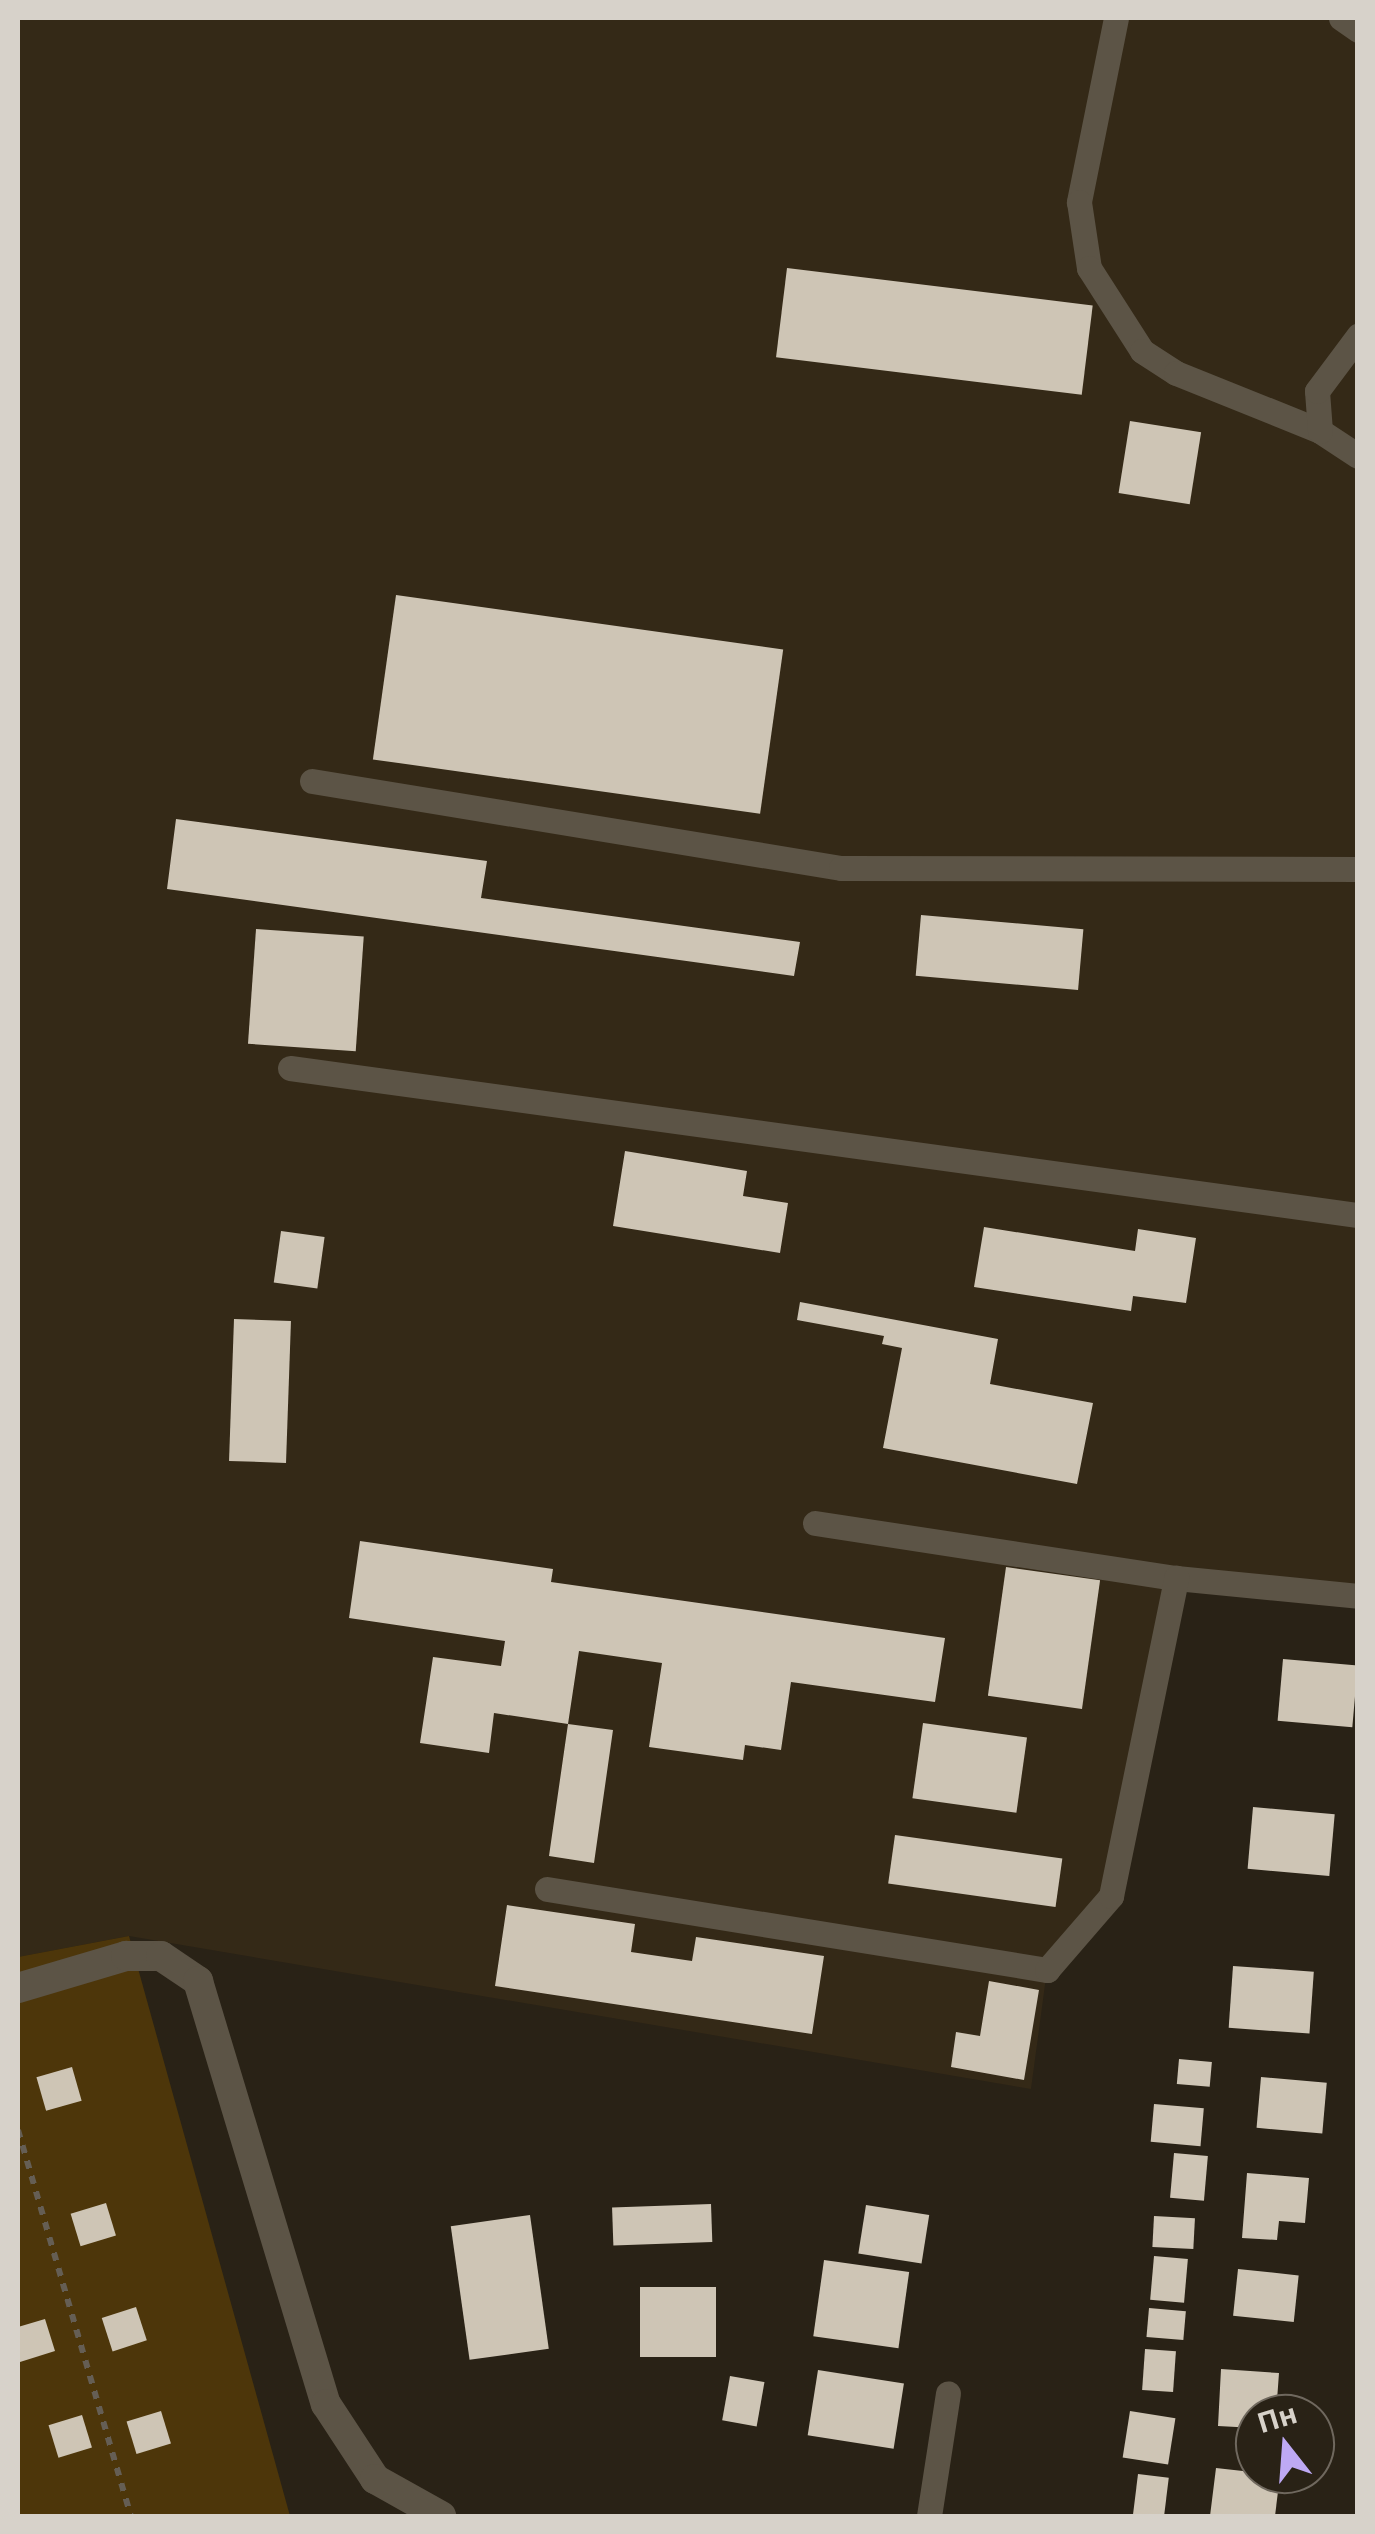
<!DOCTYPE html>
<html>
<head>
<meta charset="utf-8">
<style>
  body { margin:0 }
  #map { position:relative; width:1375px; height:2534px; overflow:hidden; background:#292216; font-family:"Noto Sans",sans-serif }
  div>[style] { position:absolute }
  .built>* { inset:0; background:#342917 }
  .green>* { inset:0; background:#4d360a }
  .building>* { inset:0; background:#cec5b5; transform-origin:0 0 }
  .path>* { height:6px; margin-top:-3px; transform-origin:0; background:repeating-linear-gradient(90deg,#655e54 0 8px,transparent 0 16px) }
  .lane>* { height:25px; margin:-12.5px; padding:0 12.5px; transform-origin:12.5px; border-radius:12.5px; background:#5c5446 }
  .street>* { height:30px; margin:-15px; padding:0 15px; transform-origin:15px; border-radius:15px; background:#5c5446 }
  span { translate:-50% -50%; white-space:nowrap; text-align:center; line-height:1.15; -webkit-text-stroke:10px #292216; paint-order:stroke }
  .frame { position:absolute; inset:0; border:20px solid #d7d2ca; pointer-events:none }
  .north { position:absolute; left:1235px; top:2394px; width:100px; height:100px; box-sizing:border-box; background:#292216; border:2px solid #6f685e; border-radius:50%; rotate:343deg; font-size:28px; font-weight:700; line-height:40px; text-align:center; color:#d7d2ca }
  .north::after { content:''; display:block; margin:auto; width:35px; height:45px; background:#bea9f4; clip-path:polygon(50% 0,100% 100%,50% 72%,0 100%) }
</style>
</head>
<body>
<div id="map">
  <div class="built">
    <i style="clip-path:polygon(18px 18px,1357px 18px,1357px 1595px,1176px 1579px,1111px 1896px,1047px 1970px,1031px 2089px,129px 1936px,18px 1957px)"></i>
  </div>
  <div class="green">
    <i style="clip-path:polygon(129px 1936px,290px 2516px,18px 2516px,18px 1957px)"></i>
  </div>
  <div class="building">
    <i style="left:787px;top:268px;width:308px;height:90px;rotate:7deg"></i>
    <i style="left:1130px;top:421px;width:72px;height:73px;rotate:9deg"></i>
    <i style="left:396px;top:595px;width:391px;height:166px;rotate:8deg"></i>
    <i style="clip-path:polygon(176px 819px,487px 861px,481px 898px,800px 942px,794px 976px,167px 889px)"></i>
    <i style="left:921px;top:915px;width:163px;height:61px;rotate:5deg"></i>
    <i style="left:256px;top:929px;width:108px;height:115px;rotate:4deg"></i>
    <i style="clip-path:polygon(625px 1151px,747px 1171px,743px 1196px,788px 1203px,780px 1253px,613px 1226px)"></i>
    <i style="clip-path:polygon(984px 1227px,1135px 1251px,1138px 1229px,1196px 1238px,1186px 1303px,1133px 1296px,1131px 1311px,974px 1287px)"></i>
    <i style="left:281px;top:1231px;width:44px;height:52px;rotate:8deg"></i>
    <i style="clip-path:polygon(800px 1302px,998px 1339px,990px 1384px,1093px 1403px,1077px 1484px,883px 1448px,902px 1348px,882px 1344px,884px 1336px,797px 1320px)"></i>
    <i style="left:234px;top:1319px;width:57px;height:142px;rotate:2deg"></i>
    <i style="clip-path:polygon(360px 1541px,553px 1569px,551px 1582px,945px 1638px,935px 1702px,791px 1682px,781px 1750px,745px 1745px,743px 1760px,649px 1747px,662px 1663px,579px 1651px,568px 1724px,613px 1730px,594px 1863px,549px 1856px,568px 1724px,494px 1713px,489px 1753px,420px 1743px,433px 1657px,501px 1666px,505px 1641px,349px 1618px)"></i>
    <i style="left:1006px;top:1567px;width:95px;height:130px;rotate:8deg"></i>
    <i style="left:1283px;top:1659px;width:75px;height:62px;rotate:5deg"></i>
    <i style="left:923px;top:1723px;width:105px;height:76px;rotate:8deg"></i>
    <i style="left:1253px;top:1807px;width:82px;height:62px;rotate:5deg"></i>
    <i style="left:895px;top:1835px;width:169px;height:49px;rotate:8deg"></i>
    <i style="clip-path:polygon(507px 1905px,635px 1924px,631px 1952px,692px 1961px,696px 1937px,824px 1956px,812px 2034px,495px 1986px)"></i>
    <i style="left:1233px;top:1966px;width:81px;height:62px;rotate:4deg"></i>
    <i style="clip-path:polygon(989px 1981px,1039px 1990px,1024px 2080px,951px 2067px,956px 2032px,980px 2036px)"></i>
    <i style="left:1179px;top:2059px;width:33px;height:25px;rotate:5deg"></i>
    <i style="left:72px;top:2067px;width:35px;height:37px;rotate:74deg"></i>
    <i style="left:1261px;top:2077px;width:66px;height:51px;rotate:5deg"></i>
    <i style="left:1154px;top:2104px;width:50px;height:38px;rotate:5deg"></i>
    <i style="left:1174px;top:2153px;width:34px;height:45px;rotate:5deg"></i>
    <i style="clip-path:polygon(1247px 2173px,1309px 2178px,1305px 2223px,1279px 2221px,1277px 2240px,1242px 2238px)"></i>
    <i style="left:106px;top:2203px;width:34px;height:37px;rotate:73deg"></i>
    <i style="left:711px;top:2204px;width:38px;height:99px;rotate:88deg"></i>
    <i style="left:866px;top:2205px;width:64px;height:49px;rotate:9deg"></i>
    <i style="left:530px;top:2215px;width:135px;height:80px;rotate:82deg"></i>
    <i style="left:1154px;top:2216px;width:41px;height:31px;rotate:3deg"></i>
    <i style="left:1154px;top:2256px;width:34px;height:44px;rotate:5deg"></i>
    <i style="left:824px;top:2260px;width:86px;height:77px;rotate:8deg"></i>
    <i style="left:1238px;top:2269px;width:61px;height:47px;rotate:6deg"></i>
    <i style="left:640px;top:2287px;width:76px;height:70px"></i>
    <i style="left:136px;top:2307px;width:35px;height:36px;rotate:72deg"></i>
    <i style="left:1149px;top:2308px;width:37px;height:29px;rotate:5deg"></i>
    <i style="clip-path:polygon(45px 2319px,55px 2351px,20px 2362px,18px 2327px)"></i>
    <i style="left:1145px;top:2349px;width:31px;height:41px;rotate:4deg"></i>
    <i style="clip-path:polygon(1221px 2369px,1279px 2373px,1276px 2414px,1255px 2414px,1255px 2428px,1218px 2426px)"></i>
    <i style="left:818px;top:2370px;width:87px;height:66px;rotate:9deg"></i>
    <i style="left:730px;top:2376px;width:35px;height:45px;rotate:10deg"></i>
    <i style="left:161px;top:2411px;width:34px;height:36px;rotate:73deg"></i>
    <i style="left:1130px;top:2411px;width:46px;height:47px;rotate:9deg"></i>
    <i style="left:82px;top:2415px;width:34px;height:35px;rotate:73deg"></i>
    <i style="clip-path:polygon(1216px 2468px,1280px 2475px,1275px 2516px,1210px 2516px)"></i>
    <i style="left:1138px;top:2474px;width:31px;height:41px;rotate:7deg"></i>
  </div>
  <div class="path">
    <i style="left:18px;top:2130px;width:402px;rotate:73.7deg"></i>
  </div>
  <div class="lane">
    <i style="left:1116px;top:18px;width:188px;rotate:101.4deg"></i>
    <i style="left:1079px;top:202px;width:67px;rotate:81.4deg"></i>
    <i style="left:1089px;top:268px;width:98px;rotate:57.4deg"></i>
    <i style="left:1142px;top:351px;width:40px;rotate:32.9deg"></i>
    <i style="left:1176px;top:373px;width:155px;rotate:21.9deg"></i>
    <i style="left:1320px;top:431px;width:45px;rotate:33.3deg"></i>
    <i style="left:1341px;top:18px;width:21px;rotate:35deg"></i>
    <i style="left:1320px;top:431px;width:40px;rotate:-94.3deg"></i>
    <i style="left:1317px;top:391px;width:69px;rotate:-53.3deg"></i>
    <i style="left:312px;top:781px;width:536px;rotate:9.34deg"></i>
    <i style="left:841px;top:868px;width:517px;rotate:0.11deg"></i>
    <i style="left:290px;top:1068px;width:1078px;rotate:7.84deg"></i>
    <i style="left:815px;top:1523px;width:365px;rotate:8.7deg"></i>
    <i style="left:1176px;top:1578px;width:183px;rotate:5.6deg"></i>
    <i style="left:547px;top:1889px;width:507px;rotate:9.2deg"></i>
    <i style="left:1047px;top:1970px;width:98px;rotate:-49.1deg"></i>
    <i style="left:1111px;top:1896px;width:325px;rotate:-78.4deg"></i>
    <i style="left:929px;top:2516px;width:124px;rotate:-81.2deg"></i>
  </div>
  <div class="street">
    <i style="left:18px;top:1988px;width:113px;rotate:-16.5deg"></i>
    <i style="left:126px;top:1956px;width:35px"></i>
    <i style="left:161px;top:1956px;width:45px;rotate:34deg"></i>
    <i style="left:198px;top:1981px;width:442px;rotate:73.2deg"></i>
    <i style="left:326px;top:2404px;width:90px;rotate:56.8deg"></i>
    <i style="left:375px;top:2479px;width:76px;rotate:29.3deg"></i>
  </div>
  <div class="frame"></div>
  <div class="north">Пн</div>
</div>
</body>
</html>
